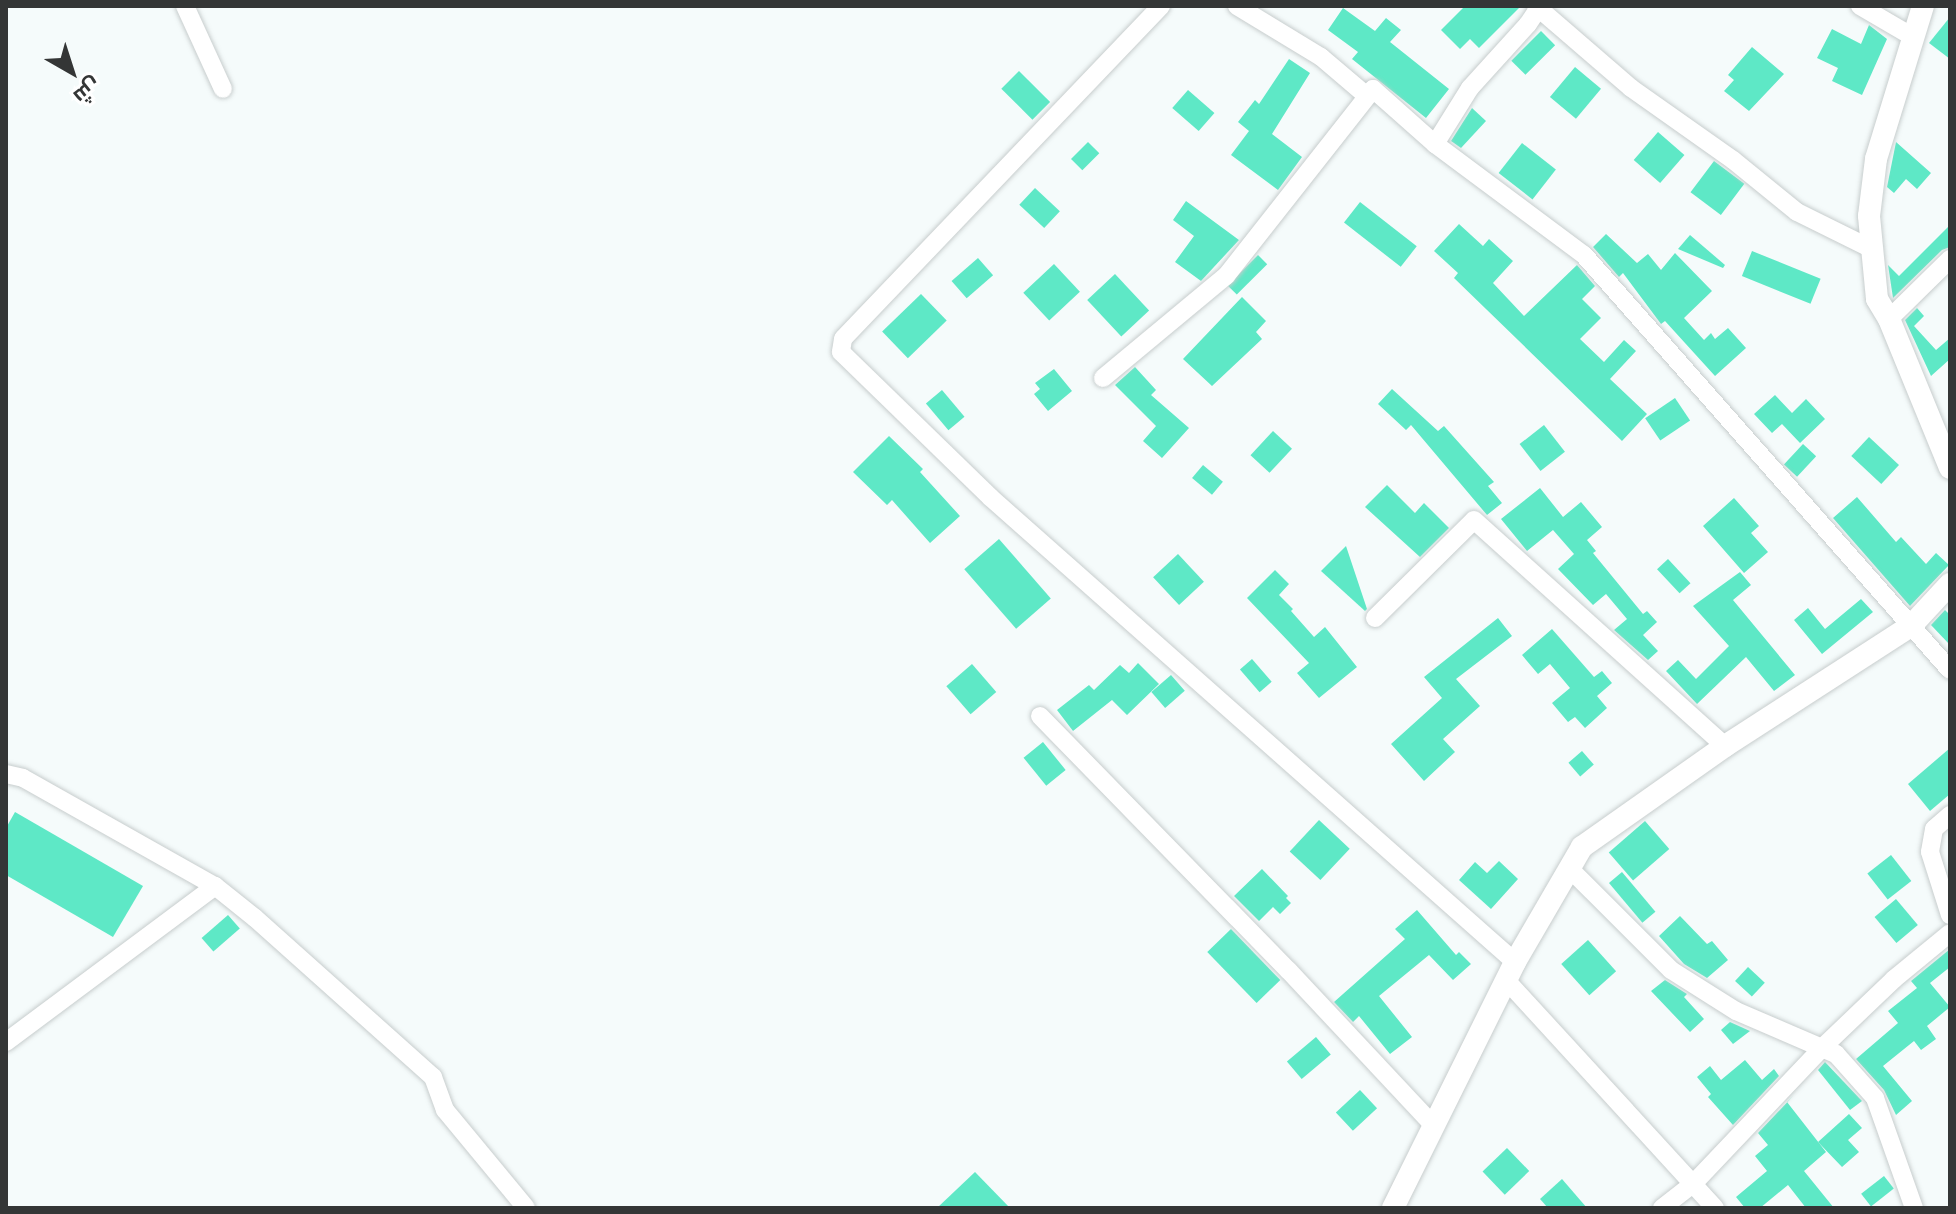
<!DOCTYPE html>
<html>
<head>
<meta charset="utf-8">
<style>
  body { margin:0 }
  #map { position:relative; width:1956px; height:1214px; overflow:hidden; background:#f5fbfb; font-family:"Crimson Pro",Cairo,serif }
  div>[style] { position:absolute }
  .building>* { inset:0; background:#5ee8c6; transform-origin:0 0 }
  .roads { filter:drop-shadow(0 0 2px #c7cdcd) drop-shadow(0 0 2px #c7cdcd) }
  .minor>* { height:18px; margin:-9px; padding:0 9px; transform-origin:9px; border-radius:9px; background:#fff }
  .tertiary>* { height:22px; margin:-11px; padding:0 11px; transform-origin:11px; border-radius:11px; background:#fff }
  span { translate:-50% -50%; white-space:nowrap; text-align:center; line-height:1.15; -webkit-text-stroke:6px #fff; paint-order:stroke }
  .frame { position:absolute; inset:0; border:8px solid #343636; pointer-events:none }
  .north { position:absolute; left:32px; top:32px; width:80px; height:80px; -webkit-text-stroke:6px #fff; paint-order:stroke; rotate:141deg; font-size:22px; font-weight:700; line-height:32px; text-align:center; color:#343636 }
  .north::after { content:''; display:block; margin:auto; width:28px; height:36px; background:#343636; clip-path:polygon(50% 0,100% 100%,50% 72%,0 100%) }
</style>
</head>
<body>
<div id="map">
  <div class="building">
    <i style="clip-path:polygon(1465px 6px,1521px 6px,1479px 48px,1470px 39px,1460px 49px,1441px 30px)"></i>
    <i style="clip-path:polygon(1343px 8px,1375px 31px,1386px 18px,1401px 30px,1390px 42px,1449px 89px,1426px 118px,1352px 59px,1358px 52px,1328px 30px)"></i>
    <i style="clip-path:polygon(1950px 17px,1950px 59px,1929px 43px)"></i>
    <i style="clip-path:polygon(1869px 25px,1887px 39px,1862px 95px,1832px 81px,1838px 68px,1817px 58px,1832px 29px,1861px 44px)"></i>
    <i style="left:1541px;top:31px;width:20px;height:42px;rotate:45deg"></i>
    <i style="clip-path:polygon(1752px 47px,1784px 74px,1749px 111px,1724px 91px,1734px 80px,1728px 75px)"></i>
    <i style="clip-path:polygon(1289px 59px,1310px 73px,1272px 134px,1302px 157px,1278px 190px,1231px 155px,1249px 131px,1238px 122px,1255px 100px,1259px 104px)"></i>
    <i style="left:1575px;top:67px;width:34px;height:39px;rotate:40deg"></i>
    <i style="left:1019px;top:71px;width:44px;height:25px;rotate:45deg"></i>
    <i style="left:1188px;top:90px;width:35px;height:24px;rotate:41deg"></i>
    <i style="clip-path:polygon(1472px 108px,1486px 121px,1461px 148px,1451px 141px)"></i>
    <i style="left:1658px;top:132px;width:35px;height:37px;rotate:41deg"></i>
    <i style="left:1088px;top:142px;width:16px;height:24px;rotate:45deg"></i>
    <i style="clip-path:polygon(1896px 142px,1931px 173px,1917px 189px,1906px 179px,1894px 193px,1887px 187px)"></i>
    <i style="left:1522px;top:143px;width:43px;height:38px;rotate:38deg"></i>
    <i style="left:1714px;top:161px;width:38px;height:39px;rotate:37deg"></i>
    <i style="left:1035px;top:188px;width:34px;height:23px;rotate:43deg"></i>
    <i style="clip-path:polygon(1186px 201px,1239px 240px,1201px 281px,1175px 262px,1194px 236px,1173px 220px)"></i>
    <i style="left:1360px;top:202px;width:72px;height:26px;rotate:38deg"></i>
    <i style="clip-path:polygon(1459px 224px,1483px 246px,1489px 239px,1513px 261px,1493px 283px,1524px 316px,1577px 265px,1595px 286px,1582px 299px,1601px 318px,1580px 339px,1604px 362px,1624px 340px,1636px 351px,1610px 379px,1647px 414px,1622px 441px,1454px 278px,1458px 273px,1434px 251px)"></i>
    <i style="clip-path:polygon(1950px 225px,1950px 247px,1942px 250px,1893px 298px,1888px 265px,1899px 276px)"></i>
    <i style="clip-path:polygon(1606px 234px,1637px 263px,1648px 254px,1661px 270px,1675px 253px,1712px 291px,1684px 318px,1704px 340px,1711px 333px,1715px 339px,1728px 328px,1746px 348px,1715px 376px,1665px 321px,1661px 324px,1623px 273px,1619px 277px,1593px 247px)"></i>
    <i style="clip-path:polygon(1690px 235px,1725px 265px,1723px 268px,1678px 249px)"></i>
    <i style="left:1752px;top:251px;width:74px;height:27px;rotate:22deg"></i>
    <i style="left:1258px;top:255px;width:13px;height:43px;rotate:45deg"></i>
    <i style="left:978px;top:258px;width:23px;height:35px;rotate:49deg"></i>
    <i style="left:1054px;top:264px;width:38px;height:42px;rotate:47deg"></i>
    <i style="left:1115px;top:274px;width:50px;height:38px;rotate:47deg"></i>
    <i style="left:921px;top:294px;width:37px;height:54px;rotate:46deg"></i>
    <i style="clip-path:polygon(1242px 297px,1266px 321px,1256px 332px,1262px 339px,1212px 386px,1183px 359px)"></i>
    <i style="clip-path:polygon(1917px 308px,1924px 316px,1914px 326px,1936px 350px,1950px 338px,1950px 359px,1931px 376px,1905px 320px)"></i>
    <i style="clip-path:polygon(1135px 367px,1156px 390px,1151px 395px,1189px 428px,1162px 458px,1143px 441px,1156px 426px,1115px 385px)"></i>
    <i style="clip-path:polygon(1054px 369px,1072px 391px,1048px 411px,1034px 394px,1040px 389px,1035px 383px)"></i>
    <i style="clip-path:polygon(1392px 389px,1438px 431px,1444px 426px,1494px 482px,1488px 486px,1502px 503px,1487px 515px,1411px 425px,1406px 430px,1378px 404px)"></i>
    <i style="left:942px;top:390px;width:35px;height:21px;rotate:50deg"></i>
    <i style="clip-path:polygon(1775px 395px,1792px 413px,1806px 399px,1825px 419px,1800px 443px,1782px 424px,1772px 433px,1754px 414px)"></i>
    <i style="left:1675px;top:398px;width:27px;height:36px;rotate:56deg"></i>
    <i style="left:1544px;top:425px;width:34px;height:31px;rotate:52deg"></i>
    <i style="left:1273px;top:431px;width:26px;height:33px;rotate:43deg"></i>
    <i style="clip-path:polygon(889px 436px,923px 469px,920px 472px,960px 516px,930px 543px,892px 500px,887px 505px,853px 472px)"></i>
    <i style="left:1869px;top:437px;width:41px;height:26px;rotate:43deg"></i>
    <i style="left:1803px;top:444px;width:18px;height:28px;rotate:43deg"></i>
    <i style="left:1203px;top:465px;width:26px;height:17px;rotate:40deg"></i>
    <i style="clip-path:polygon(1387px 485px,1415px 513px,1424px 503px,1449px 528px,1420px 557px,1365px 507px)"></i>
    <i style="clip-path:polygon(1540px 488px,1563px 517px,1581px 502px,1602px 527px,1587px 540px,1596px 551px,1593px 553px,1643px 614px,1647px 611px,1657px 622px,1643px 635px,1658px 651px,1648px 660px,1614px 630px,1627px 619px,1606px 594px,1593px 605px,1558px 569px,1574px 554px,1553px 530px,1527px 551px,1501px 519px)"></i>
    <i style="clip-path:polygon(1857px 497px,1896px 542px,1901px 537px,1926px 564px,1936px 553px,1949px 565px,1910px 606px,1833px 518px)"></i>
    <i style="clip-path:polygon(1734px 498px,1759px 526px,1751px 533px,1768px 552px,1744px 573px,1703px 526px)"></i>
    <i style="left:999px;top:539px;width:79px;height:46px;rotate:49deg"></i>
    <i style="clip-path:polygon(1346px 546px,1367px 609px,1365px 611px,1321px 571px)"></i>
    <i style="left:1178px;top:554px;width:38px;height:34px;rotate:47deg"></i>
    <i style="left:1668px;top:559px;width:33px;height:15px;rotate:47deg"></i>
    <i style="clip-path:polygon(1275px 570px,1289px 584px,1279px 595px,1293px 609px,1291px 611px,1314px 637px,1325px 627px,1357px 667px,1319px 698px,1297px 673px,1309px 663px,1247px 598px)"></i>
    <i style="clip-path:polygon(1740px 572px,1751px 585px,1733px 600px,1795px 675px,1774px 691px,1746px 657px,1697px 704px,1666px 671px,1678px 660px,1696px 679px,1729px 646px,1693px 606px)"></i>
    <i style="clip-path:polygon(1861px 599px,1873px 612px,1822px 654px,1794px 620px,1808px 608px,1825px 629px)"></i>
    <i style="clip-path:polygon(1945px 610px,1950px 615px,1950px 645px,1931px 625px)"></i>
    <i style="clip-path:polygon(1498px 618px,1512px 636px,1456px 679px,1480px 706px,1443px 739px,1455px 752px,1424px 781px,1391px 744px,1442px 698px,1424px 677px)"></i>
    <i style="clip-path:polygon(1552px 629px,1594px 677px,1602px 671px,1612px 683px,1597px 696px,1607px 708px,1585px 728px,1575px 717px,1568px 722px,1552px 703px,1570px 688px,1550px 664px,1538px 674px,1522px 655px)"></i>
    <i style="left:1252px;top:659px;width:30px;height:16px;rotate:49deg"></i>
    <i style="clip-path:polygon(1138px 663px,1159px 684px,1127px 715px,1112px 700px,1073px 731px,1057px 710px,1089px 685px,1094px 690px,1120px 665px,1129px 673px)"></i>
    <i style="left:972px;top:664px;width:37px;height:34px;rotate:49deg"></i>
    <i style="left:1171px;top:675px;width:21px;height:26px;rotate:49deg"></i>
    <i style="left:1043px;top:742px;width:36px;height:25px;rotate:51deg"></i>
    <i style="clip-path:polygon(1950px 748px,1950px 794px,1930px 811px,1908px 784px)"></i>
    <i style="left:1582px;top:751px;width:18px;height:18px;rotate:49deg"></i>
    <i style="clip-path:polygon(15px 812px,143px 886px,113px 937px,6px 875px,6px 828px)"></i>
    <i style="left:1319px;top:820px;width:42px;height:43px;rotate:43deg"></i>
    <i style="left:1645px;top:821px;width:37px;height:48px;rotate:49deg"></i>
    <i style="left:1891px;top:855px;width:33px;height:30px;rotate:52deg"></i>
    <i style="clip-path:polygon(1499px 861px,1518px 879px,1491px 909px,1459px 880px,1475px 862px,1487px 873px)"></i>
    <i style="clip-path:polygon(1262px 869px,1288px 896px,1286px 898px,1291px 903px,1280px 914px,1273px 907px,1259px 921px,1234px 896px)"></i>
    <i style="left:1622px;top:872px;width:52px;height:17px;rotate:50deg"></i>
    <i style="left:1896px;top:899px;width:34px;height:28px;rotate:50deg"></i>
    <i style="clip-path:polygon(1417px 910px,1456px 955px,1459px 952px,1471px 964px,1453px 980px,1429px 955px,1379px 996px,1412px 1037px,1390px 1054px,1359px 1016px,1353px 1022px,1334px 1002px,1405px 939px,1395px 929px)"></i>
    <i style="left:228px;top:915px;width:18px;height:35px;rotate:49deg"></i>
    <i style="clip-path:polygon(1680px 916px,1707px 944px,1712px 941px,1728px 960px,1707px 978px,1684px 964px,1659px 936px)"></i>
    <i style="left:1231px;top:929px;width:71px;height:33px;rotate:46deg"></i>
    <i style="left:1588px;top:940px;width:42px;height:36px;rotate:48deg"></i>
    <i style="clip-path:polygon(1950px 949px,1950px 967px,1930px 983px,1950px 1007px,1927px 1026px,1936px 1039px,1921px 1050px,1914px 1041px,1883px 1066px,1912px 1101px,1896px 1115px,1884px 1090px,1856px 1059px,1898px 1023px,1888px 1011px,1917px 988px,1911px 981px)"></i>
    <i style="left:1748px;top:967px;width:23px;height:19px;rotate:43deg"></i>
    <i style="clip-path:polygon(1665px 980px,1687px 994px,1684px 997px,1704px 1019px,1690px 1032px,1651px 991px)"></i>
    <i style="clip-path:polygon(1730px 1022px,1750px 1031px,1733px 1044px,1721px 1030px)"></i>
    <i style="left:1316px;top:1037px;width:23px;height:38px;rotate:50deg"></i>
    <i style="clip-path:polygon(1745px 1060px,1762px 1080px,1774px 1069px,1779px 1076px,1733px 1125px,1708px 1097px,1711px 1094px,1697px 1077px,1710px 1066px,1721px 1080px)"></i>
    <i style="clip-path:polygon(1825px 1062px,1862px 1101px,1850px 1110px,1818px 1070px)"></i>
    <i style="left:1360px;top:1090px;width:25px;height:33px;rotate:47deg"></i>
    <i style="clip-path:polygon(1794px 1095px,1787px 1102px,1826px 1152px,1804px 1171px,1834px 1208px,1806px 1208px,1788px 1185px,1760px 1208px,1745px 1208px,1736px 1197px,1767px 1171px,1755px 1156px,1768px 1145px,1758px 1133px)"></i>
    <i style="clip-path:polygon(1849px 1114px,1862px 1128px,1848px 1140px,1859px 1152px,1842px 1167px,1818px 1142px)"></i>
    <i style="left:1507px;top:1148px;width:32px;height:34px;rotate:46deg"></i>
    <i style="clip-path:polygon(975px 1172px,1010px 1208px,937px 1208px)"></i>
    <i style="left:1884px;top:1176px;width:16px;height:29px;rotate:52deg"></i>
    <i style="clip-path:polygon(1562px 1179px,1587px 1208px,1548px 1208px,1540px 1199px)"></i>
  </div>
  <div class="roads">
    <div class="minor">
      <i style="left:185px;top:6px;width:91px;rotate:65.4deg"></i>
      <i style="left:1161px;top:6px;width:460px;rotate:133.7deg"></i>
      <i style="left:843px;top:339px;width:13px;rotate:99deg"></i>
      <i style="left:841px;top:352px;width:208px;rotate:44.2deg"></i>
      <i style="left:990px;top:497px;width:701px;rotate:41.53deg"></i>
      <i style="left:1237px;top:6px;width:98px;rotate:31.3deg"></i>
      <i style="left:1321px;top:57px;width:60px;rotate:40.3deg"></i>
      <i style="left:1536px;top:6px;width:125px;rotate:40.8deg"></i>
      <i style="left:1631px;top:88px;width:125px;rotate:35.2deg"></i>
      <i style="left:1733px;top:160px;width:82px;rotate:39.1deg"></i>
      <i style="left:1797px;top:212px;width:84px;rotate:26.3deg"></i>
      <i style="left:1860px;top:6px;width:61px;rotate:30.3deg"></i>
      <i style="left:1435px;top:144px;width:66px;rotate:-58deg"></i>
      <i style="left:1470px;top:88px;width:86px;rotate:-47.8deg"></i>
      <i style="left:1528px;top:24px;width:22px;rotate:-56deg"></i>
      <i style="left:1889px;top:319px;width:86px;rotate:-44.5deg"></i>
      <i style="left:1103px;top:378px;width:160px;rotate:-39.7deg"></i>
      <i style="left:1226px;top:276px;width:238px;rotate:-51.8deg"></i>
      <i style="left:1373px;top:89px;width:83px;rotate:41.6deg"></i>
      <i style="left:1435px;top:144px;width:186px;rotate:36.7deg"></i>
      <i style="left:1584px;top:255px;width:553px;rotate:48.59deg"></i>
      <i style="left:1375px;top:618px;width:139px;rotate:-44.7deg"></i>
      <i style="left:1474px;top:520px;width:338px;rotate:42deg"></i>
      <i style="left:1040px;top:716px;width:356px;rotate:45.7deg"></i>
      <i style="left:1289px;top:971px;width:212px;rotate:46.9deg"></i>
      <i style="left:6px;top:774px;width:17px;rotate:13deg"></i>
      <i style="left:23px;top:778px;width:220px;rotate:29.4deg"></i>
      <i style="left:215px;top:886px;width:51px;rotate:38.7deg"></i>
      <i style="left:255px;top:918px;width:239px;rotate:41.8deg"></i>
      <i style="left:433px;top:1077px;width:35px;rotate:70deg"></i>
      <i style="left:445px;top:1110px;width:127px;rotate:50.4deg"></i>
      <i style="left:1950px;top:815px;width:21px;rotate:139deg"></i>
      <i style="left:1934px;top:829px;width:23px;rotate:100deg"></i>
      <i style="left:1930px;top:852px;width:66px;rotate:72.4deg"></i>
      <i style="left:1569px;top:868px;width:144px;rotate:45deg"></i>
      <i style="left:1671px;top:970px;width:77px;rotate:32.2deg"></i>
      <i style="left:1736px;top:1011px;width:109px;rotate:23.3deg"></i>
      <i style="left:1836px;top:1054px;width:59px;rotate:48.4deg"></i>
      <i style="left:1875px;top:1098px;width:117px;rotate:70.5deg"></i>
      <i style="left:1506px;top:980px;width:309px;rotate:47.5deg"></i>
      <i style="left:6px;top:1042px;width:261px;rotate:-36.7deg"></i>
      <i style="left:1662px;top:1208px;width:39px;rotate:-38deg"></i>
      <i style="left:1693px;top:1184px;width:190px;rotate:-46.5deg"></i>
      <i style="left:1824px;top:1046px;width:97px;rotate:-43.7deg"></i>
      <i style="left:1894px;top:979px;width:72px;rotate:-39.4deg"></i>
    </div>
    <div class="tertiary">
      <i style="left:1923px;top:6px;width:160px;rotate:107.1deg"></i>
      <i style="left:1876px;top:159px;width:57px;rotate:97deg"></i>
      <i style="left:1869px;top:216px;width:83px;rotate:84.5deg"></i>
      <i style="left:1877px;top:299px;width:23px;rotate:59deg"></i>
      <i style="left:1889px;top:319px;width:161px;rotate:67.7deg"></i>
      <i style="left:1393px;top:1208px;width:275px;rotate:-63.6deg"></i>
      <i style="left:1515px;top:962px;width:133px;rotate:-59.8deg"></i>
      <i style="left:1582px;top:847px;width:175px;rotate:-35.2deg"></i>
      <i style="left:1725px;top:746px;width:223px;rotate:-32.9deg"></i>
      <i style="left:1912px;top:625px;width:56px;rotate:-47.2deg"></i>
    </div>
  </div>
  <div class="frame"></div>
  <div class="north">ش</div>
</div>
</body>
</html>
